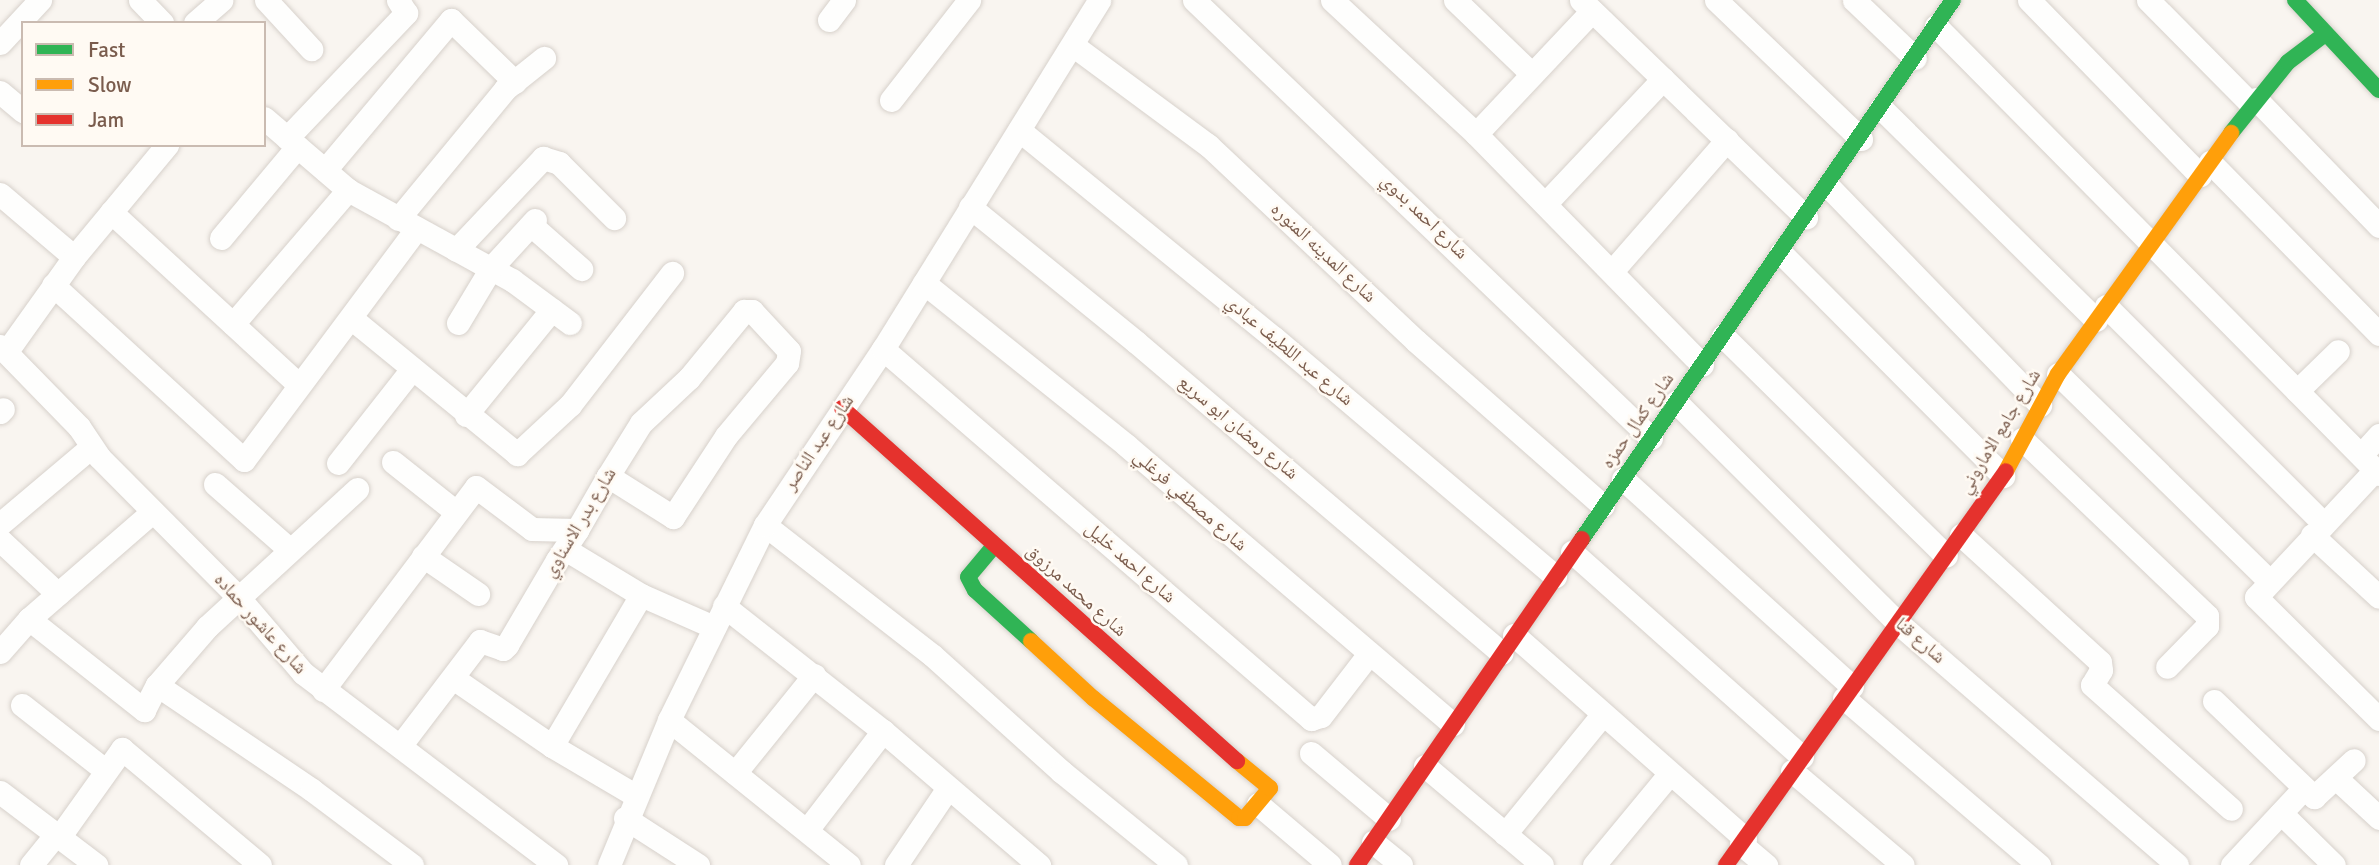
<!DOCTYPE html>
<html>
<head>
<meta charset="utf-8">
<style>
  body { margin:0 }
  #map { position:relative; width:2379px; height:865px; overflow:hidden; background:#f9f5f0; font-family:Signika,"Noto Naskh Arabic",sans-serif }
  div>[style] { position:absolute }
  .roads { filter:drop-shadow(0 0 2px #d7d1cb) drop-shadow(0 0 2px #d7d1cb) }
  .street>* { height:23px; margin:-11.5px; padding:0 11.5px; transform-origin:11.5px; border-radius:11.5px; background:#fefefd }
  .fast>* { height:16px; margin:-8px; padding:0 8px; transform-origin:8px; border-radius:8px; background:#30b455 }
  .slow>* { height:16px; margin:-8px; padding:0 8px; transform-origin:8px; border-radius:8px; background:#ff9f0a }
  .jam>* { height:16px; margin:-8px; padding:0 8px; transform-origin:8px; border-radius:8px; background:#e5322d }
  span { translate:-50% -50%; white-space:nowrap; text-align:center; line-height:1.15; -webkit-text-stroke:5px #fffaf3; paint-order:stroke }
  .street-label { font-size:19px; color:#7a5c4d }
  .legend { position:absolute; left:21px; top:21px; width:245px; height:126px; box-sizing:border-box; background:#fffaf3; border:2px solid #cabbb1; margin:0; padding:9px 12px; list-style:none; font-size:21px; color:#7a5c4d }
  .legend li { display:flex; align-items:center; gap:14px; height:35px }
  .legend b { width:35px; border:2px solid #cabbb1 }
</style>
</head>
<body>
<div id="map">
  <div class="roads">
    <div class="street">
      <i style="left:140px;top:0;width:32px;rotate:46deg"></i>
      <i style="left:266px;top:0;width:67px;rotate:47.4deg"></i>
      <i style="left:1194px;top:0;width:633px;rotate:43.78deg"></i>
      <i style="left:1332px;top:0;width:197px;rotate:42.9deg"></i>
      <i style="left:1476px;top:134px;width:323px;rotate:45.6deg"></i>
      <i style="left:1455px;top:0;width:107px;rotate:43.9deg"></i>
      <i style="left:1581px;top:0;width:313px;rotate:44deg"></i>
      <i style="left:1716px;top:0;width:201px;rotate:43.8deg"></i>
      <i style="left:1854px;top:0;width:84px;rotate:43.6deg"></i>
      <i style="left:2029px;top:0;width:245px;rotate:45.7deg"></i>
      <i style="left:2148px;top:0;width:146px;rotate:45.3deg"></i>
      <i style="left:829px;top:20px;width:25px;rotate:-53deg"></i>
      <i style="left:195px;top:23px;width:35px;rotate:-41deg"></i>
      <i style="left:1936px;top:26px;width:630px;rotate:45.32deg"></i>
      <i style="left:0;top:43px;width:59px;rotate:-47.1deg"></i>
      <i style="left:1074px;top:46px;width:167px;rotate:36.5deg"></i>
      <i style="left:1208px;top:145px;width:286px;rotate:43.3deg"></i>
      <i style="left:1416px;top:341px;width:249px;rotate:41.4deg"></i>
      <i style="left:0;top:92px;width:30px;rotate:40deg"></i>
      <i style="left:2256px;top:99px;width:177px;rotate:45.9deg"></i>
      <i style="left:891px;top:100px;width:127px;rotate:-52deg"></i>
      <i style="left:1881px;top:108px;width:302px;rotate:44.6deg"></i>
      <i style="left:264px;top:118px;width:111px;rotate:40.6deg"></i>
      <i style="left:348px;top:190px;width:187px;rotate:28.8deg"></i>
      <i style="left:512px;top:280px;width:72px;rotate:36.6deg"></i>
      <i style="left:1019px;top:130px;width:328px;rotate:39.2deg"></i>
      <i style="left:1273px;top:337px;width:370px;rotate:40.3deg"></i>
      <i style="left:1476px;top:134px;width:169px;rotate:-46.7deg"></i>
      <i style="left:287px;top:138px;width:173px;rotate:-46.4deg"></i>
      <i style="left:406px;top:13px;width:15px;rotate:-122deg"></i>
      <i style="left:2210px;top:162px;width:241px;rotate:45.5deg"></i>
      <i style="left:325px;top:170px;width:196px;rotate:-50deg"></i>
      <i style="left:451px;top:20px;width:89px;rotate:44.1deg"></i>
      <i style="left:1828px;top:186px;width:305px;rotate:45.9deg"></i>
      <i style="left:0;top:194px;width:97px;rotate:40.4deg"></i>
      <i style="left:1545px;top:204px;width:172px;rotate:-46.7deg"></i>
      <i style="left:970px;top:207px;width:214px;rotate:39.1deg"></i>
      <i style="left:1136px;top:342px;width:480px;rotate:40.4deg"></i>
      <i style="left:111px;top:212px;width:255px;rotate:42.6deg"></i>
      <i style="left:398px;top:219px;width:168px;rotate:-50.5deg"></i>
      <i style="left:505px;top:89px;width:50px;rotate:-38.5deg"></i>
      <i style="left:531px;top:225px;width:67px;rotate:41.3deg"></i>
      <i style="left:221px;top:238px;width:119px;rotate:-50.1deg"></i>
      <i style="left:456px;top:250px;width:127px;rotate:-46.6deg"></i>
      <i style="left:543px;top:158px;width:17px;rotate:17deg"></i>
      <i style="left:559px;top:163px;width:78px;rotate:45deg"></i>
      <i style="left:1781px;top:253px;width:315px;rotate:45.1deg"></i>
      <i style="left:1613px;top:270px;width:173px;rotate:-48.8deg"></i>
      <i style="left:924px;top:283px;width:259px;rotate:38.7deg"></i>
      <i style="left:1126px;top:445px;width:430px;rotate:40.5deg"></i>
      <i style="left:53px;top:285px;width:259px;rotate:42.5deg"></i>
      <i style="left:244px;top:460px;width:288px;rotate:-53.3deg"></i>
      <i style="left:2106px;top:306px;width:307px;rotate:45deg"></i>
      <i style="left:351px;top:318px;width:215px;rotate:39.3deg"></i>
      <i style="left:517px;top:454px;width:72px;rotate:-42.8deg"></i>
      <i style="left:570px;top:405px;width:167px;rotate:-52.3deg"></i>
      <i style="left:458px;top:323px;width:64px;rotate:-59deg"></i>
      <i style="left:491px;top:268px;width:65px;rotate:-47.5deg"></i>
      <i style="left:233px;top:324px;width:177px;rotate:-49.4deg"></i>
      <i style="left:1723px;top:336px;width:313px;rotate:44.6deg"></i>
      <i style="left:0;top:346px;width:113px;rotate:45.7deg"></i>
      <i style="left:79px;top:427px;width:36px;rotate:56deg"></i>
      <i style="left:99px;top:457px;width:199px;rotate:45.2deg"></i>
      <i style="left:239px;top:598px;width:99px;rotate:49.5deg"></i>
      <i style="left:303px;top:673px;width:318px;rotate:37.2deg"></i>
      <i style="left:883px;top:349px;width:566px;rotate:40.84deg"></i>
      <i style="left:1311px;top:719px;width:10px;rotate:-17deg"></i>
      <i style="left:1321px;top:716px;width:77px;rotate:-52.4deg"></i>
      <i style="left:7px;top:351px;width:115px;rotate:-54.5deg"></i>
      <i style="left:74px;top:257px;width:146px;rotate:-50.3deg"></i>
      <i style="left:2058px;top:374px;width:294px;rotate:44.4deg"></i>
      <i style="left:2297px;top:391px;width:57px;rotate:-44.3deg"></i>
      <i style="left:1676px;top:402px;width:313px;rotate:44.9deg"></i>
      <i style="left:1898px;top:623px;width:369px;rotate:40.9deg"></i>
      <i style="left:0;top:412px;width:4px;rotate:-45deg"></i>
      <i style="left:466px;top:415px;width:136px;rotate:-50.9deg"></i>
      <i style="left:2022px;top:439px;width:256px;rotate:43.7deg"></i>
      <i style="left:2207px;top:616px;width:10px;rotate:90deg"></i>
      <i style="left:2207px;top:626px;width:57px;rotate:134.3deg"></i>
      <i style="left:2361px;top:455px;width:27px;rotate:-48deg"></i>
      <i style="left:393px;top:462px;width:80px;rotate:38.4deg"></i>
      <i style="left:338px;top:463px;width:120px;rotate:-51.8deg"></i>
      <i style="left:2375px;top:470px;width:174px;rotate:133.1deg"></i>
      <i style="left:2256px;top:597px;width:173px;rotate:44.8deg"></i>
      <i style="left:1623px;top:479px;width:309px;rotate:42.2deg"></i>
      <i style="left:215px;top:484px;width:100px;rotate:41.3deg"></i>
      <i style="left:0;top:524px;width:119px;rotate:-40.2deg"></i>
      <i style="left:765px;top:525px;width:212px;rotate:37.9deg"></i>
      <i style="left:932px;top:655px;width:175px;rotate:42deg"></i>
      <i style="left:1062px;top:772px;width:147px;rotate:39.2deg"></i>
      <i style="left:1961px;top:535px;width:188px;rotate:42.4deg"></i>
      <i style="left:2100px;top:662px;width:8px;rotate:83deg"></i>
      <i style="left:2101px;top:670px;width:17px;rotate:121deg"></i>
      <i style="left:2092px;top:685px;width:186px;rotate:41.7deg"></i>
      <i style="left:2312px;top:535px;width:91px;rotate:42.8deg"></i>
      <i style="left:0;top:540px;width:79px;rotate:43deg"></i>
      <i style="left:565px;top:549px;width:89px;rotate:31.2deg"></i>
      <i style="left:641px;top:595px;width:80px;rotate:23.7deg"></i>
      <i style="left:1572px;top:552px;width:308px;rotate:41.7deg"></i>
      <i style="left:423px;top:556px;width:67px;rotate:34.6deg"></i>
      <i style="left:724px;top:606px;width:202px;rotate:38.2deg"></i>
      <i style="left:883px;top:731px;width:206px;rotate:40.7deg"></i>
      <i style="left:29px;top:619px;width:147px;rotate:38.4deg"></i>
      <i style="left:144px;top:710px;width:28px;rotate:-63deg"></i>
      <i style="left:157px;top:685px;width:77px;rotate:-49.2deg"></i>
      <i style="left:207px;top:627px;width:204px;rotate:-42.6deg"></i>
      <i style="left:1514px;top:635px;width:308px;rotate:41.4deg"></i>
      <i style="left:0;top:652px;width:44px;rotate:-48.7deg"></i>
      <i style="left:29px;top:619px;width:163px;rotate:-41deg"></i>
      <i style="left:453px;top:678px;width:120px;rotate:34.5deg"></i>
      <i style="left:552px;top:746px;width:96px;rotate:30.6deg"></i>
      <i style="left:157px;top:685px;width:187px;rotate:34.1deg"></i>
      <i style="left:312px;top:790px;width:125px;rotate:36.9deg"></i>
      <i style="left:323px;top:690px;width:254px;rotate:-53deg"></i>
      <i style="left:476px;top:487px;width:70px;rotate:36.9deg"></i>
      <i style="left:532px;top:529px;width:45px;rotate:1.3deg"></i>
      <i style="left:1844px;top:698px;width:257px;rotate:40.6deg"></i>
      <i style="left:2214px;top:701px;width:139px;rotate:43.8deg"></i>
      <i style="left:2314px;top:797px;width:54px;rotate:-42.8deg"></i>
      <i style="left:22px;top:705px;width:105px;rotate:38.1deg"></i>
      <i style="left:669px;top:720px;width:231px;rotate:38.9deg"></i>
      <i style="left:400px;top:746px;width:132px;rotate:-52.7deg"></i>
      <i style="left:480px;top:641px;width:24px;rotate:19deg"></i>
      <i style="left:503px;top:649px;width:6px;rotate:-45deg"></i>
      <i style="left:507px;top:645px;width:99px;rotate:-59.5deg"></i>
      <i style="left:557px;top:560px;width:36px;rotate:-56deg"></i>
      <i style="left:577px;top:530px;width:62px;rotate:-60.1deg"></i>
      <i style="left:608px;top:476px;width:62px;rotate:-58.1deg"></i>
      <i style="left:641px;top:423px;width:66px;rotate:-43.2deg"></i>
      <i style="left:689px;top:378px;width:87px;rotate:-50.6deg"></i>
      <i style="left:744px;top:311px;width:8px"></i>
      <i style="left:752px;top:311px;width:54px;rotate:47.2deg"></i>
      <i style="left:789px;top:351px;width:12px;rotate:99deg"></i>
      <i style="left:787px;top:363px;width:95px;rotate:129.9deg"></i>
      <i style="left:726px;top:436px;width:97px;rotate:123.2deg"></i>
      <i style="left:673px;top:517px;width:77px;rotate:-147.8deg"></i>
      <i style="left:552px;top:746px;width:175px;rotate:-59.5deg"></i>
      <i style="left:1311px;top:753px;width:102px;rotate:40.2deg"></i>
      <i style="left:1425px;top:766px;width:153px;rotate:40.2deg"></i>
      <i style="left:1792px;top:771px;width:145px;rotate:40.3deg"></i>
      <i style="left:735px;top:773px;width:126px;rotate:-51.1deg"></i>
      <i style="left:2336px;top:778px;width:59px;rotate:42.9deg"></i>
      <i style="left:0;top:792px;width:121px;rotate:37.2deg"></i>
      <i style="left:1258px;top:804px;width:94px;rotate:40.3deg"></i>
      <i style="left:2281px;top:813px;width:74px;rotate:44.5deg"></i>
      <i style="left:625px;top:818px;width:87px;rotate:32.8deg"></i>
      <i style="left:807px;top:830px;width:125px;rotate:-52.5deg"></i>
      <i style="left:1505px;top:834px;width:155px;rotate:-50.8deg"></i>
      <i style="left:60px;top:836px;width:107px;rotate:-54.5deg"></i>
      <i style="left:122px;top:749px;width:180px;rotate:40deg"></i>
      <i style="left:1373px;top:842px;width:36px;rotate:39deg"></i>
      <i style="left:1741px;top:844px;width:33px;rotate:40deg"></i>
      <i style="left:31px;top:865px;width:40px;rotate:-51deg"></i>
      <i style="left:609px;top:865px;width:157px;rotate:-67.5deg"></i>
      <i style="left:669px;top:720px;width:217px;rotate:-63.8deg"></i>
      <i style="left:765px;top:525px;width:212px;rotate:-56.2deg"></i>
      <i style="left:883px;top:349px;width:410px;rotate:-58.2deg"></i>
      <i style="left:896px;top:865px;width:93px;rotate:-56deg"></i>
      <i style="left:1594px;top:865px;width:119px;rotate:-50.4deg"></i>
      <i style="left:2232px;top:865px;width:105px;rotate:-46.9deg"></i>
    </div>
    <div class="fast">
      <i style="left:2295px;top:0;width:123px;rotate:47deg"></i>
      <i style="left:2231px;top:133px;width:91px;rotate:-51.2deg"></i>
      <i style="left:2288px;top:62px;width:46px;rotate:-37.1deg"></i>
      <i style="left:1582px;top:539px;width:654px;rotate:-55.46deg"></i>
      <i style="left:994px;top:546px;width:40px;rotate:130deg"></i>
      <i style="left:968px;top:577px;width:15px;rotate:62deg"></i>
      <i style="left:975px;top:590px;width:76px;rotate:42.3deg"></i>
    </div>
    <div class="slow">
      <i style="left:2006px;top:471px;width:110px;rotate:-61.8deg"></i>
      <i style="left:2058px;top:374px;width:297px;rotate:-54.3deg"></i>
      <i style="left:1031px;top:641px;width:84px;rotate:42.6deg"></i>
      <i style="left:1093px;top:698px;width:189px;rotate:39.4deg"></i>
      <i style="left:1239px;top:818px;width:6px"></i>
      <i style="left:1245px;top:818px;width:39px;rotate:-50deg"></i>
      <i style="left:1270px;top:788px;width:43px;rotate:-140.7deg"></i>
    </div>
    <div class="jam">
      <i style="left:842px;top:408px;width:530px;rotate:41.79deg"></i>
      <i style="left:1357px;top:865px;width:396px;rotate:-55.4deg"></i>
      <i style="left:1726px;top:865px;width:483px;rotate:-54.6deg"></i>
    </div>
  </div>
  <div class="street-label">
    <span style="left:1424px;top:217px;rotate:44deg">شارع احمد بدوي</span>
    <span style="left:1323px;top:253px;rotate:43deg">شارع المدينه المنوره</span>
    <span style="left:1289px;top:351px;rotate:40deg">شارع عبد اللطيف عبادي</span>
    <span style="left:1638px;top:421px;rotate:-55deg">شارع كمال حمزه</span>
    <span style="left:1238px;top:428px;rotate:40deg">شارع رمضان ابو سريع</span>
    <span style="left:2000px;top:432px;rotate:-59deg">شارع جامع الاماروني</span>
    <span style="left:819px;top:443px;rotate:-56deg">شارع عبد الناصر</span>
    <span style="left:1190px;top:501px;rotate:41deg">شارع مصطفي فرغلي</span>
    <span style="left:580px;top:523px;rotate:-59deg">شارع بدر الاسناوي</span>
    <span style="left:1130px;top:563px;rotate:41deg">شارع احمد خليل</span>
    <span style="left:1076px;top:591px;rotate:42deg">شارع محمد مرزوق</span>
    <span style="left:260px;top:624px;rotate:48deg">شارع عاشور حماده</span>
    <span style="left:1920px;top:641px;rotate:41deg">شارع قنا</span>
  </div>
  <ul class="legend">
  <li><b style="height:9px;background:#30b455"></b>Fast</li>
  <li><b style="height:9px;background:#ff9f0a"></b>Slow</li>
  <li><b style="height:9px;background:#e5322d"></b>Jam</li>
  </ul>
</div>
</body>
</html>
